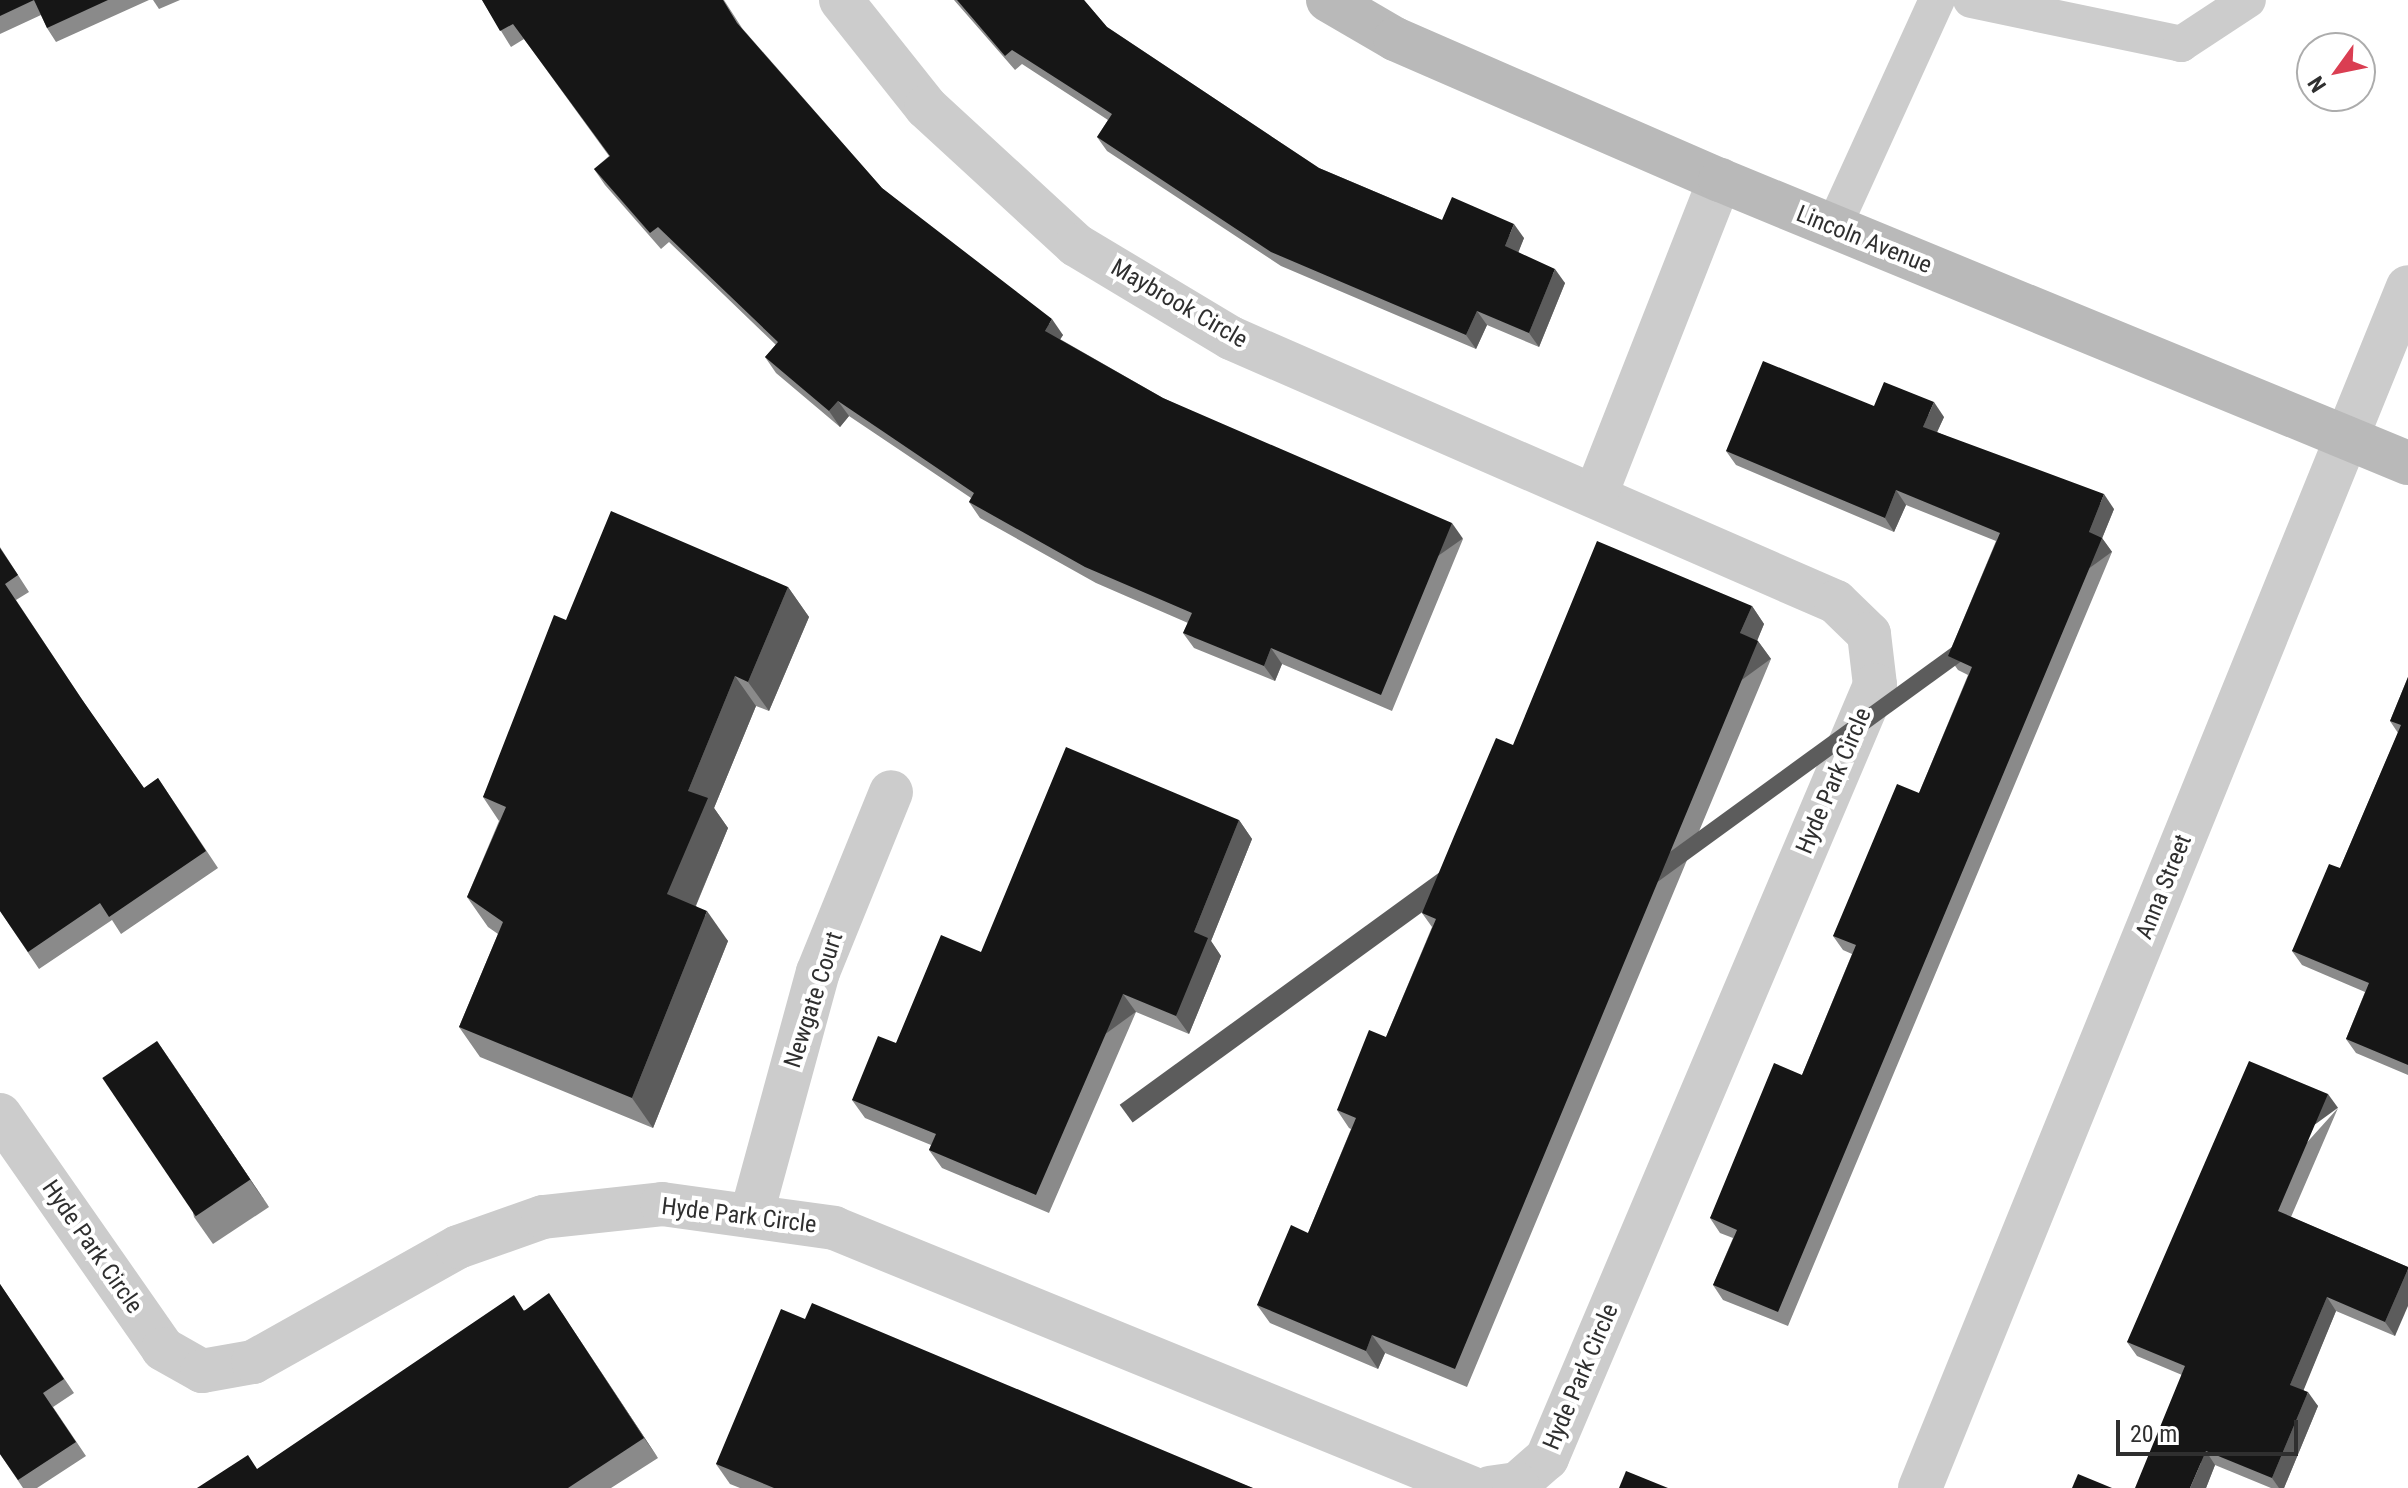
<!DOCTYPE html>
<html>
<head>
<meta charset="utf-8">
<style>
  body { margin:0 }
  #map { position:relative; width:2408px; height:1488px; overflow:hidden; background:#fff; font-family:"Roboto Condensed",sans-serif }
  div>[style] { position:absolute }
  .lane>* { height:36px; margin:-18px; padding:0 18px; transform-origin:18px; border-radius:18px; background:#ccc }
  .street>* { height:44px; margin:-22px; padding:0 22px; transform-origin:22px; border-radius:22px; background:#ccc }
  .secondary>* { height:44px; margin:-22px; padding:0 22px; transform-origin:22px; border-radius:22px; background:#b9b9b9 }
  .wall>* { inset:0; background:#8a8a8a }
  .shaded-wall>* { inset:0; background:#5c5c5c; transform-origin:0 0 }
  .building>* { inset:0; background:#161616; transform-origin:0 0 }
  span { translate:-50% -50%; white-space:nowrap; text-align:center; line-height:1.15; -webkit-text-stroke:8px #fff; paint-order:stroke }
  .street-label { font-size:24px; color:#2f2f2f }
  .north { position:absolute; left:2296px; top:32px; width:80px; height:80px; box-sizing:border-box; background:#fff; border:2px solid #acacac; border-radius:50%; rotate:237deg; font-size:22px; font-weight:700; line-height:32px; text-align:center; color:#2f2f2f }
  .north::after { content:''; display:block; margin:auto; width:28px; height:36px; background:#da3e52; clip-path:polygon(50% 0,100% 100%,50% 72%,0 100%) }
  .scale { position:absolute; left:2116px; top:1420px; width:182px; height:36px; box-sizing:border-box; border:4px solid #2f2f2f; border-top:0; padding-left:10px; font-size:24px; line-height:28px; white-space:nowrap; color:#2f2f2f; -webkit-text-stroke:6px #fff; paint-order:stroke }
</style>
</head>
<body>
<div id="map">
  <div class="lane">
    <i style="left:1971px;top:0;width:215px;rotate:11.8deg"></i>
    <i style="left:2181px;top:44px;width:80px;rotate:-33.3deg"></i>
    <i style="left:1833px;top:228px;width:251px;rotate:-65.5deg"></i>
  </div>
  <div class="street">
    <i style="left:841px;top:0;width:137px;rotate:51.5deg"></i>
    <i style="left:926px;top:107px;width:204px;rotate:42.6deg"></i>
    <i style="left:1076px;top:245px;width:181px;rotate:31deg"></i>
    <i style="left:1231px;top:338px;width:660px;rotate:23.57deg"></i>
    <i style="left:1836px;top:602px;width:46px;rotate:44.1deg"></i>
    <i style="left:1869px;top:634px;width:51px;rotate:83.3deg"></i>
    <i style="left:1875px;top:685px;width:840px;rotate:112.99deg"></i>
    <i style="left:1547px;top:1458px;width:40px;rotate:139deg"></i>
    <i style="left:1517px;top:1484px;width:27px;rotate:172deg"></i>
    <i style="left:1596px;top:494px;width:338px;rotate:-68.5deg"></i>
    <i style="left:0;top:1115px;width:285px;rotate:55.1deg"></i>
    <i style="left:163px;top:1349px;width:45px;rotate:29.4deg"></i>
    <i style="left:202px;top:1371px;width:52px;rotate:-10deg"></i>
    <i style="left:253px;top:1362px;width:235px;rotate:-29.3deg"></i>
    <i style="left:458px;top:1247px;width:90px;rotate:-19.4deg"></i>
    <i style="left:543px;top:1217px;width:120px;rotate:-6.2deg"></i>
    <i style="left:662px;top:1204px;width:174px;rotate:7.9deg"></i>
    <i style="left:834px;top:1228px;width:688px;rotate:22.2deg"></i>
    <i style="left:752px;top:1213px;width:250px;rotate:-74.7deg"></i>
    <i style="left:818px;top:972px;width:194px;rotate:-67.9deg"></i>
    <i style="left:1920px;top:1488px;width:1296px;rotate:-67.89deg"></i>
  </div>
  <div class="secondary">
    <i style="left:1328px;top:0;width:78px;rotate:30.2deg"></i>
    <i style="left:1395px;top:39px;width:354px;rotate:23.5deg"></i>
    <i style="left:1720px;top:180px;width:744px;rotate:22.36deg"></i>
  </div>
  <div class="wall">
    <i style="clip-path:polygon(0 0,149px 0,56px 42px,47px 28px,41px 15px,0 34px)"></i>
    <i style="clip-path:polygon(153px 0,180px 0,159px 9px)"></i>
    <i style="clip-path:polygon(482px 0,724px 0,742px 28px,882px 188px,1063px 335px,1060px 339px,1163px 398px,1463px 539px,1392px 711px,1282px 664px,1275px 681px,1194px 648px,1183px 633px,1188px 623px,1096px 583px,980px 518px,969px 502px,971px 498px,849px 416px,840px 427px,776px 373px,765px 357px,776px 345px,669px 242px,661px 249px,605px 185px,594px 169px,609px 156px,524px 39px,511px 47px)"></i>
    <i style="clip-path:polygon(954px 0,1084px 0,1107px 27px,1319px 168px,1442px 220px,1524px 238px,1518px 252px,1565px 283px,1539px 347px,1487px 325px,1476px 349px,1281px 266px,1107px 151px,1097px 137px,1108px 120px,1022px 64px,1015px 70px)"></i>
    <i style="clip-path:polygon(1874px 406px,1944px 417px,1937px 432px,2114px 509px,2102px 538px,2112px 552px,1788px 1326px,1723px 1300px,1713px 1285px,1733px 1238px,1720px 1233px,1710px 1218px,1802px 1075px,1852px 954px,1843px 950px,1833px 936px,1919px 793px,1968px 675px,1958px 670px,1948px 656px,1996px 541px,1906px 505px,1894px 532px,1736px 465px,1726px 451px)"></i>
    <i style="clip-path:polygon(0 547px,29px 592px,16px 600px,91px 713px,144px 788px,158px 778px,218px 868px,121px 934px,112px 920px,39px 969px,0 911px)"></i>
    <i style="clip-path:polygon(788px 587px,809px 617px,769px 711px,756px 706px,714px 808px,728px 828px,696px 906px,728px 941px,653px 1128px,480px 1057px,459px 1027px,498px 934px,488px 927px,467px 897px,499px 821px,483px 797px,566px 620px)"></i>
    <i style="clip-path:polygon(1752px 606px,1764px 624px,1757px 640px,1771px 659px,1467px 1387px,1385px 1353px,1378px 1369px,1270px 1323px,1257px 1305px,1308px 1233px,1351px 1129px,1349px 1128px,1337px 1110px,1386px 1037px,1432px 927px,1422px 913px)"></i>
    <i style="clip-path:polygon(2408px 677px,2408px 1075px,2356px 1053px,2346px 1039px,2365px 992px,2302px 965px,2292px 951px,2340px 868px,2398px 733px,2390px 721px)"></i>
    <i style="clip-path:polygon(1239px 820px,1252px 839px,1211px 941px,1221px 956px,1189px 1034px,1136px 1012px,1049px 1213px,942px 1168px,929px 1150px,931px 1145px,865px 1118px,852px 1100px,896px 1043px,981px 952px)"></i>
    <i style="clip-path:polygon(157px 1041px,269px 1207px,213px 1244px,194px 1217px)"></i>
    <i style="clip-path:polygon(2338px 1108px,2291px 1217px,2408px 1267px,2395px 1336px,2336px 1311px,2303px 1390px,2318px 1406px,2284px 1488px,2271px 1488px,2215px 1465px,2206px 1488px,2182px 1375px,2137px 1356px,2127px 1342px)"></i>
    <i style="clip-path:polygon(0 1284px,74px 1393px,53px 1407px,86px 1456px,37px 1488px,23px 1488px,0 1454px)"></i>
    <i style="clip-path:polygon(524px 1310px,562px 1313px,658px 1458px,611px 1488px,197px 1488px,258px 1469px)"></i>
    <i style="clip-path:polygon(805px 1319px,1253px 1488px,740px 1488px,730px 1484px,716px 1464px)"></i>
  </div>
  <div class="shaded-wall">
    <i style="clip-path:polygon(1514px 224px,1524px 238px,1515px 261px,1505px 246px)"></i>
    <i style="clip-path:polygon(1555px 269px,1565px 283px,1539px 347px,1529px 333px)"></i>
    <i style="clip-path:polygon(1477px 311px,1487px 325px,1476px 349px,1466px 335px)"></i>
    <i style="clip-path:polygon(1052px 319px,1063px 335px,1056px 346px,1045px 331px)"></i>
    <i style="clip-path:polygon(838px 401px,849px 416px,840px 427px,829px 411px)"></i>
    <i style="clip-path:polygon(1934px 402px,1944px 417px,1933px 441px,1923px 427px)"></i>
    <i style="clip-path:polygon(1896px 490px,1906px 505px,1894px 532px,1885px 518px)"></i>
    <i style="clip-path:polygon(2104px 494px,2114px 509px,2099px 546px,2089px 532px)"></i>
    <i style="left:1452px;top:523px;width:19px;height:186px;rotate:55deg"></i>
    <i style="left:2102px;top:538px;width:17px;height:839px;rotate:54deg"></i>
    <i style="clip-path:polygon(788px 587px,809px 617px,769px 711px,748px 682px)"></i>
    <i style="clip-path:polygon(1752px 606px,1764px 624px,1753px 651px,1740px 633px)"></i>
    <i style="left:1758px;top:641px;width:22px;height:789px;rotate:54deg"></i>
    <i style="clip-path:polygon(1271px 648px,1282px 664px,1275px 681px,1264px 666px)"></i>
    <i style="clip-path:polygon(735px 676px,756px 706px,714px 808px,728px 828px,688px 924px,667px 894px,688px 791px)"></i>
    <i style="clip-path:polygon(1239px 820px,1252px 839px,1211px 941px,1221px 956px,1189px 1034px,1176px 1016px,1194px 932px)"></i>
    <i style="clip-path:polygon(707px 911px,728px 941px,653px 1128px,632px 1098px)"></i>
    <i style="left:1123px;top:994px;width:22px;height:219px;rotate:54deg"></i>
    <i style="clip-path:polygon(157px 1041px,176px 1069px,269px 1207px,250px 1180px)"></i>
    <i style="left:2328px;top:1094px;width:17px;height:127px;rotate:54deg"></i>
    <i style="clip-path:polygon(2408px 1269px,2408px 1306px,2395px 1336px,2385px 1322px)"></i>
    <i style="clip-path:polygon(549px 1293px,562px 1313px,658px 1458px,644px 1438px)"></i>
    <i style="clip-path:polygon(2327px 1297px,2336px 1311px,2300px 1399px,2290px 1385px)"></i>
    <i style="clip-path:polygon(1372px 1335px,1385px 1353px,1378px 1369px,1366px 1351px)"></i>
    <i style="clip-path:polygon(2308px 1392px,2318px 1406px,2284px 1488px,2279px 1488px,2272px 1478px)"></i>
    <i style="clip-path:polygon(2206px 1451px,2215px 1465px,2206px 1488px,2190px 1488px)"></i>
  </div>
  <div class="building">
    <i style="clip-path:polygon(0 0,34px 0,0 16px)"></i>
    <i style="clip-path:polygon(34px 0,108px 0,47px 28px)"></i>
    <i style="clip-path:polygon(482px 0,723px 0,737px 23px,882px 188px,1052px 319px,1045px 331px,1163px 398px,1452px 523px,1381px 695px,1271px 648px,1264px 666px,1183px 633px,1192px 613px,1085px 567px,969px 502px,974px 493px,838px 401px,829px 411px,765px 357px,778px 342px,658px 227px,650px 233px,594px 169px,610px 156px,513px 24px,500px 31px)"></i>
    <i style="clip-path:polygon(957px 0,1084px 0,1107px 27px,1319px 168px,1442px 220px,1452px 197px,1514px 224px,1505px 246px,1555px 269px,1529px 333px,1477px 311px,1466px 335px,1271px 252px,1097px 137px,1112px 114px,1012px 50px,1005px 56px)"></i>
    <i style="clip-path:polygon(1763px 361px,1874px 406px,1884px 382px,1934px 402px,1923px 427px,2104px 494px,2089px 532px,2102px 538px,1778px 1312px,1713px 1285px,1737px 1230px,1710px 1218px,1774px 1063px,1802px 1075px,1856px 945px,1833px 936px,1897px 784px,1919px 793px,1972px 667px,1948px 656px,2000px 533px,1896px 490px,1885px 518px,1726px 451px)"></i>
    <i style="clip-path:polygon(611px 511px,788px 587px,748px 682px,735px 676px,688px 791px,708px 798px,667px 894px,707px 911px,632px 1098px,459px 1027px,503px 922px,467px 897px,506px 807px,483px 797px,554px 615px,566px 620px)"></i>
    <i style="clip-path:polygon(1597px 541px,1752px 606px,1740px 633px,1758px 641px,1455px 1369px,1372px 1335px,1366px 1351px,1257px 1305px,1291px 1225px,1308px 1233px,1356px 1118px,1337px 1110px,1369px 1030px,1386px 1037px,1436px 919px,1422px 913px,1455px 834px,1496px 738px,1513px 745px)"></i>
    <i style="clip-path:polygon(0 548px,18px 575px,5px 584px,81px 698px,144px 788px,158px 778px,206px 851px,109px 917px,100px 903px,28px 952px,0 911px)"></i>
    <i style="clip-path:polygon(2408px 677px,2408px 1065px,2346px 1039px,2369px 983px,2292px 951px,2329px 864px,2340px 868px,2401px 725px,2390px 721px)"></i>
    <i style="clip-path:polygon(1066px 747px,1239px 820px,1194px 932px,1208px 938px,1176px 1016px,1123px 994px,1036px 1195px,929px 1150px,936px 1134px,852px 1100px,878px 1036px,896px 1043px,941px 935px,981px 952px)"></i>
    <i style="left:157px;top:1041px;width:167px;height:66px;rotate:56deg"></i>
    <i style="clip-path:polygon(2249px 1061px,2328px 1094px,2278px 1211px,2408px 1267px,2408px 1269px,2385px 1322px,2327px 1297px,2290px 1385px,2308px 1392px,2272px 1478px,2206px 1451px,2190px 1488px,2135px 1488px,2185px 1366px,2127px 1342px)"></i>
    <i style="clip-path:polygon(0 1284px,64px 1379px,43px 1393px,76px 1442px,18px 1480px,0 1454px)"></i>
    <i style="clip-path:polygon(549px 1293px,644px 1438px,568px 1488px,197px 1488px,248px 1455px,257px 1469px,514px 1295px,524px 1311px)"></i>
    <i style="clip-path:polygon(812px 1303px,1253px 1488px,774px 1488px,716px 1464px,781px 1309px,805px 1319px)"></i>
    <i style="clip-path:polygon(1626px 1471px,1668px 1488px,1619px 1488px)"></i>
    <i style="clip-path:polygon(2078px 1474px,2112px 1488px,2072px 1488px)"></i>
  </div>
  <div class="street-label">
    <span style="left:1864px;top:240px;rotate:22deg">Lincoln Avenue</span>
    <span style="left:1179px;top:304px;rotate:30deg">Maybrook Circle</span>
    <span style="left:1834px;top:781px;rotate:-67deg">Hyde Park Circle</span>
    <span style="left:2164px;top:887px;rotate:-68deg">Anna Street</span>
    <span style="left:814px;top:1000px;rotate:-72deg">Newgate Court</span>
    <span style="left:739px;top:1216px;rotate:7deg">Hyde Park Circle</span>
    <span style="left:92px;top:1247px;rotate:55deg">Hyde Park Circle</span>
    <span style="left:1581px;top:1377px;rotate:-67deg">Hyde Park Circle</span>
  </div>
  <div class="north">N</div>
  <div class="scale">20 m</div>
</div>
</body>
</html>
